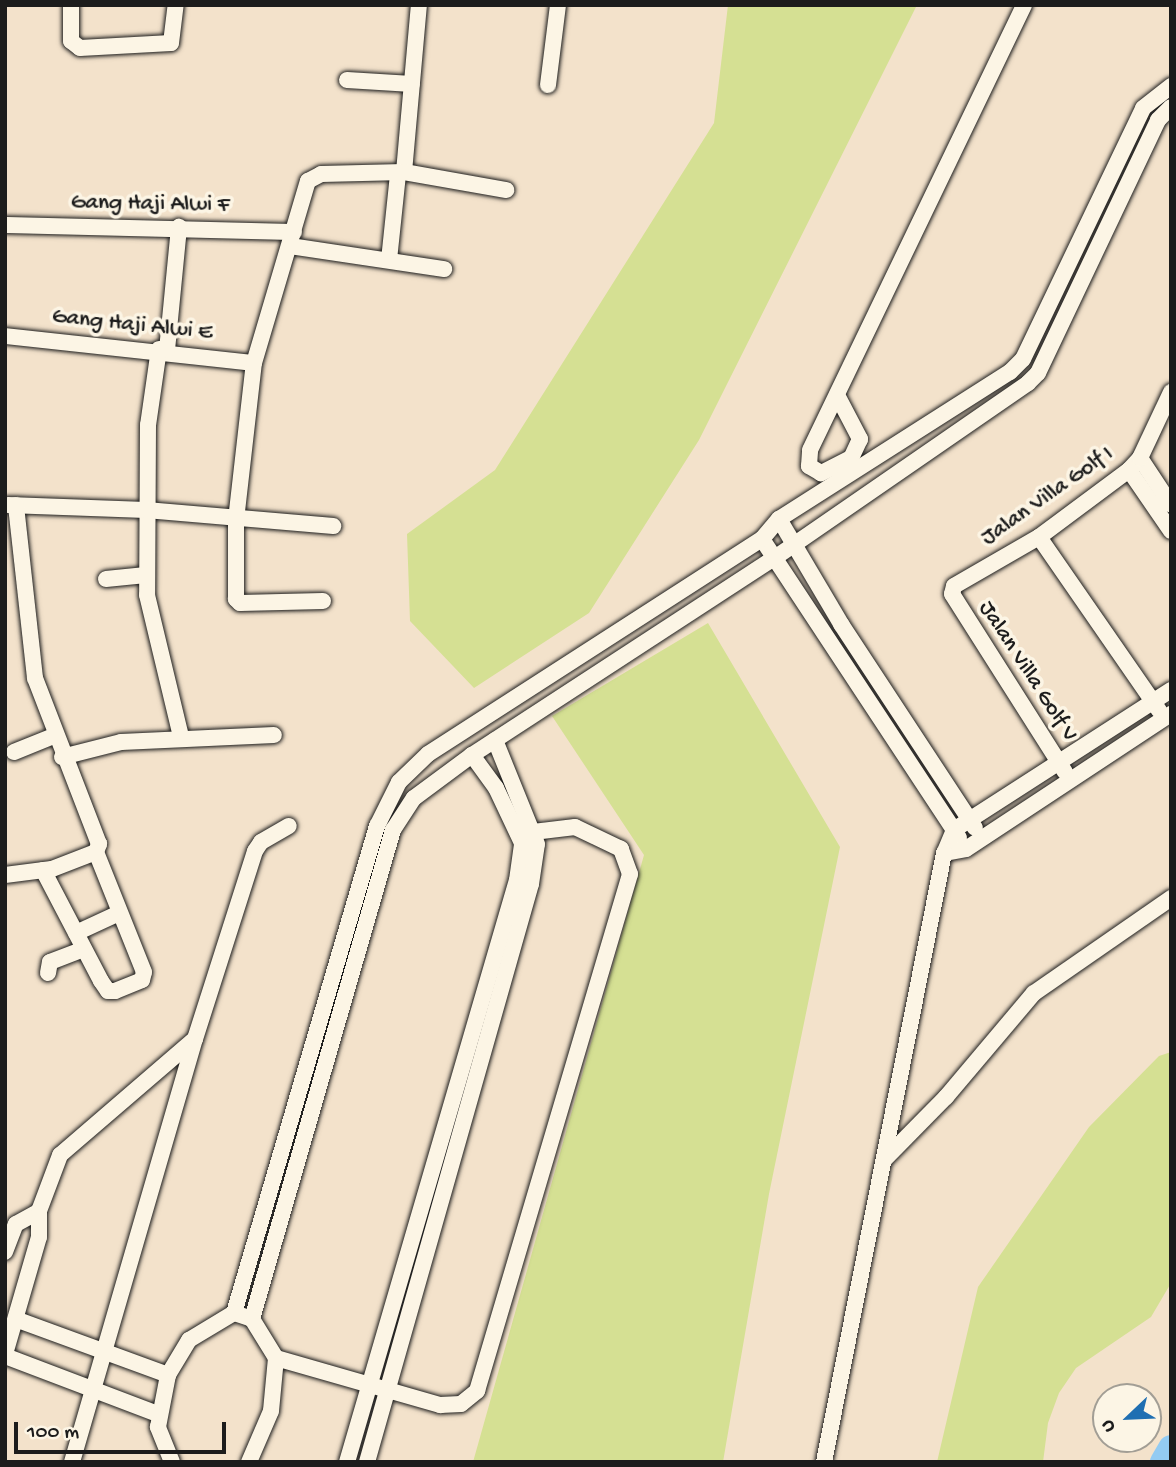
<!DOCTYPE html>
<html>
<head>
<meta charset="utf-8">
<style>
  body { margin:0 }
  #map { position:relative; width:1176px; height:1467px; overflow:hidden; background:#f3e2cb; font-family:"Gochi Hand",sans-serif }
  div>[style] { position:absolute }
  .green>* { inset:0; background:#d5e093 }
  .stream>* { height:4.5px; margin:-2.25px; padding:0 2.25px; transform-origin:2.25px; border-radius:2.25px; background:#93cbf2 }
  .river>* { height:26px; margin:-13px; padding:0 13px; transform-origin:13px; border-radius:13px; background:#93cbf2 }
  .roads { filter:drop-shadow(0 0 2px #1c1c1c) drop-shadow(0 0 2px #1c1c1c) }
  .minor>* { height:16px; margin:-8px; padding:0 8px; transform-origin:8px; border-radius:8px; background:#fcf5e5 }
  span { translate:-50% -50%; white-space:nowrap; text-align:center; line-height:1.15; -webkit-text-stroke:7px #fcf5e5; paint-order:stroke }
  .street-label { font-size:23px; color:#1c1c1c }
  .frame { position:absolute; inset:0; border:7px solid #1c1c1c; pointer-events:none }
  .north { position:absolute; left:1092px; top:1383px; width:70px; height:70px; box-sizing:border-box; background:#fcf5e5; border:2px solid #a29e95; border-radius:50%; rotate:247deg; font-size:19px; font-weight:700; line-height:28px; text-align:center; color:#1c1c1c }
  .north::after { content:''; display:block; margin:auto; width:24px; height:32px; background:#1f6fb2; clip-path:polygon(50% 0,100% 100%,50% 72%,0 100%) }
  .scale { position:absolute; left:14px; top:1422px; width:212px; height:32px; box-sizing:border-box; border:4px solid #1c1c1c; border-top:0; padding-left:9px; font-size:21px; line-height:24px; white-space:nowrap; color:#1c1c1c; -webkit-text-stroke:5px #fcf5e5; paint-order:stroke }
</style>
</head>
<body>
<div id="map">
  <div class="green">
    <i style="clip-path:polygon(728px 5px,917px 5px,699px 440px,589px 613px,474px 688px,410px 621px,407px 534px,495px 470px,714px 123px)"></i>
    <i style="clip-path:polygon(708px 623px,840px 847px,769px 1194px,723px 1462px,473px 1462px,644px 855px,552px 716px)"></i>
    <i style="clip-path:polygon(1171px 1052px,1171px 1283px,1151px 1317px,1076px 1368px,1059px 1393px,1048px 1423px,1043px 1462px,937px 1462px,978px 1287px,1089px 1127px,1159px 1056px)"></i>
  </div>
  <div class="stream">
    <i style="left:1168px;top:1453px;width:6px;rotate:59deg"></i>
  </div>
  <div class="river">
    <i style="left:1163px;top:1462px;width:16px;rotate:-60deg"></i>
  </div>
  <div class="roads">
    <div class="minor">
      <i style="left:71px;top:5px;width:36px;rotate:90deg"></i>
      <i style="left:71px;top:41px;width:11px;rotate:38deg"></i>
      <i style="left:80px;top:48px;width:91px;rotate:-3.1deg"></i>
      <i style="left:171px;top:43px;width:38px;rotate:-83deg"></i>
      <i style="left:347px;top:80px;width:65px;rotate:3.5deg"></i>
      <i style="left:548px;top:85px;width:81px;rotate:-82.9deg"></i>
      <i style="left:404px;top:172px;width:168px;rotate:-84.9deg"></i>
      <i style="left:5px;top:225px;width:289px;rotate:1.4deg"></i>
      <i style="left:290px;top:246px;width:156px;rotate:8.5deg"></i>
      <i style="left:389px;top:260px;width:85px;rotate:-84deg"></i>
      <i style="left:5px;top:336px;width:250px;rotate:6.2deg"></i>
      <i style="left:159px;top:349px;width:77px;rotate:98.2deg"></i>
      <i style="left:148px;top:425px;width:170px;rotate:90.3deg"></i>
      <i style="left:147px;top:595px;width:146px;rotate:76.5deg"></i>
      <i style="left:167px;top:350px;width:124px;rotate:-84.4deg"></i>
      <i style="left:837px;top:395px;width:50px;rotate:62.4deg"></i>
      <i style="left:860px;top:439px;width:21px;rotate:115deg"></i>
      <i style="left:851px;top:458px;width:34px;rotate:153deg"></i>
      <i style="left:821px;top:473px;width:14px;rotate:-150deg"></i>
      <i style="left:809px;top:466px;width:16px;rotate:-86deg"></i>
      <i style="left:810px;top:450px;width:494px;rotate:-64.3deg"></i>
      <i style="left:1140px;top:458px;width:56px;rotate:56.6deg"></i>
      <i style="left:1129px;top:470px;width:74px;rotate:55.5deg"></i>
      <i style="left:8px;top:505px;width:138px;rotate:2.1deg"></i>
      <i style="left:146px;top:510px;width:188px;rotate:4.9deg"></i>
      <i style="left:779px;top:519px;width:122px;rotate:59.4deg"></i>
      <i style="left:841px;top:624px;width:244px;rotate:56.7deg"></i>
      <i style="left:1039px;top:537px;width:211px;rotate:55.3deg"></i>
      <i style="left:762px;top:539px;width:358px;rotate:56.6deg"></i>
      <i style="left:106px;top:579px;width:40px;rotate:-5.7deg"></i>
      <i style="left:323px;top:601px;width:83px;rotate:178.6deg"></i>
      <i style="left:240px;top:603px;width:6px;rotate:-135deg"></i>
      <i style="left:236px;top:599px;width:79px;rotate:-90deg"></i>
      <i style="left:236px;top:520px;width:158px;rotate:-83.5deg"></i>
      <i style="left:254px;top:363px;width:190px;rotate:-73.5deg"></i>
      <i style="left:308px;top:181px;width:15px;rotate:-28deg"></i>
      <i style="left:321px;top:174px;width:83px;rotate:-1.4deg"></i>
      <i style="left:404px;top:172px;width:104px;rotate:10deg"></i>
      <i style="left:1171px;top:690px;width:258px;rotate:147.2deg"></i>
      <i style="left:954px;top:830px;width:25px;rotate:113deg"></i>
      <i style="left:944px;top:853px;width:22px;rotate:-10deg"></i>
      <i style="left:966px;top:849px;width:245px;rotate:-33.4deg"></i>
      <i style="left:14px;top:752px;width:45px;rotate:-22deg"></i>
      <i style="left:62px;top:757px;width:61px;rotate:-14.3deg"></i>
      <i style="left:121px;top:742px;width:153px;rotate:-2.6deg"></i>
      <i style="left:1065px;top:772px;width:211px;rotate:-122.4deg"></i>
      <i style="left:952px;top:594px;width:8px;rotate:-76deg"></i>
      <i style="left:954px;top:586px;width:98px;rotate:-30deg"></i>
      <i style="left:1039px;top:537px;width:112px;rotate:-36.7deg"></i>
      <i style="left:1129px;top:470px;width:16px;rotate:-47deg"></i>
      <i style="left:1140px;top:458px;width:73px;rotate:-64.8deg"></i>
      <i style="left:43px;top:870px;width:125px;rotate:62.4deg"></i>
      <i style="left:101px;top:981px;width:12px;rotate:55deg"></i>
      <i style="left:108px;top:991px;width:7px"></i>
      <i style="left:115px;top:991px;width:29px;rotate:-22deg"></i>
      <i style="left:142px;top:980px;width:8px;rotate:-76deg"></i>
      <i style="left:144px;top:972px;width:129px;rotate:-111.8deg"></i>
      <i style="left:5px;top:875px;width:47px;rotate:-7.3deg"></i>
      <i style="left:52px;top:869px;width:47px;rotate:-21.1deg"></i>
      <i style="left:96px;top:852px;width:9px;rotate:-69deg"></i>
      <i style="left:99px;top:844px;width:178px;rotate:-111.1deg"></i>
      <i style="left:35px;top:678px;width:174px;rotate:-96.3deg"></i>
      <i style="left:76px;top:933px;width:47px;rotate:-24.9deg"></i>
      <i style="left:48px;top:973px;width:11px;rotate:-80deg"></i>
      <i style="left:50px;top:962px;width:36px;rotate:-21deg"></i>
      <i style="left:885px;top:1159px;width:87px;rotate:-45.5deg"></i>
      <i style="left:946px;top:1097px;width:136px;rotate:-49.8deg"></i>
      <i style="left:1034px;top:993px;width:167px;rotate:-34.7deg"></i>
      <i style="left:5px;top:1252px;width:30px;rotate:-69deg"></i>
      <i style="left:16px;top:1224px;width:26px;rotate:-29deg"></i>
      <i style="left:234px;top:1313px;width:508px;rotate:-73.64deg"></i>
      <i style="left:377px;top:826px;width:49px;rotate:-63.4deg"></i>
      <i style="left:399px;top:782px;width:40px;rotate:-44deg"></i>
      <i style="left:428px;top:754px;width:397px;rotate:-32.8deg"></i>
      <i style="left:762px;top:539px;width:26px;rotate:-50deg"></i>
      <i style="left:779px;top:519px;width:274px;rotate:-32.5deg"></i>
      <i style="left:1010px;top:372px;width:18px;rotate:-45deg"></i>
      <i style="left:1023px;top:359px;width:278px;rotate:-64.4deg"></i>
      <i style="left:1143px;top:108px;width:36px;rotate:-38deg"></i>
      <i style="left:252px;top:1319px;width:509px;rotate:-73.92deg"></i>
      <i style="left:393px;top:830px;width:38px;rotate:-57deg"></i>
      <i style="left:414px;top:798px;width:72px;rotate:-36.6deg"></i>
      <i style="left:472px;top:755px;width:363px;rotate:-33.1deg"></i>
      <i style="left:776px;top:557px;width:306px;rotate:-34.6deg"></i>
      <i style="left:1028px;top:383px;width:14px;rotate:-45deg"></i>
      <i style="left:1038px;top:373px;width:280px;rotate:-64.6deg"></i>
      <i style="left:1158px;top:120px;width:18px;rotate:-45deg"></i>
      <i style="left:18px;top:1320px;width:160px;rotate:20.1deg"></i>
      <i style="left:5px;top:1354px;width:122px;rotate:-73.8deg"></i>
      <i style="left:39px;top:1237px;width:26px;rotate:-90deg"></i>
      <i style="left:39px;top:1211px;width:60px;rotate:-69.4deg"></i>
      <i style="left:60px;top:1155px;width:178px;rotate:-40.7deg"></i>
      <i style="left:5px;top:1356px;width:164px;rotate:20.8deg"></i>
      <i style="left:276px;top:1358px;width:171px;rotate:16deg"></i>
      <i style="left:440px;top:1405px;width:21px;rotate:-3deg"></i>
      <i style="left:461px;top:1404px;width:21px;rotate:-39deg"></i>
      <i style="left:477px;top:1391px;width:539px;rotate:-73.51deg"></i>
      <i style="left:630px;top:874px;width:27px;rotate:-110deg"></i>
      <i style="left:621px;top:849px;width:51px;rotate:-154.4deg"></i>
      <i style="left:575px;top:827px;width:42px;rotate:173.2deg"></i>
      <i style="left:72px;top:1462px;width:441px;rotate:-73.8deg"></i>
      <i style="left:195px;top:1039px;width:197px;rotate:-72.3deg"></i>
      <i style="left:255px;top:851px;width:11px;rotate:-56deg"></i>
      <i style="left:261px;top:842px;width:32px;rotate:-30deg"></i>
      <i style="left:172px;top:1462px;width:38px;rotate:-112deg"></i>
      <i style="left:158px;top:1427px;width:53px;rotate:-79.1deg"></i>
      <i style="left:168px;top:1375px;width:41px;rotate:-59deg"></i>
      <i style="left:189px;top:1340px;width:52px;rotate:-31deg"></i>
      <i style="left:234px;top:1313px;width:19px;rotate:18deg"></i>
      <i style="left:252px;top:1319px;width:46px;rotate:58.4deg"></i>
      <i style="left:276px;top:1358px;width:53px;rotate:95.4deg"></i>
      <i style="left:271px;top:1411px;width:56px;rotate:113.3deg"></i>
      <i style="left:347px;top:1462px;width:606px;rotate:-73.72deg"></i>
      <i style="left:517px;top:880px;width:37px;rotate:-82deg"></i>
      <i style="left:522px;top:843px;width:61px;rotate:-115.3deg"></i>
      <i style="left:496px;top:788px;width:41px;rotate:-126deg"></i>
      <i style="left:367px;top:1462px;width:601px;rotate:-74.16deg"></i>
      <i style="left:531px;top:884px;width:40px;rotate:-81.5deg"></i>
      <i style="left:537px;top:844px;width:112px;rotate:-112deg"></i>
      <i style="left:824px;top:1462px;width:621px;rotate:-78.85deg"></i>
    </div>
  </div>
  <div class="street-label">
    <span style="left:150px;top:205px;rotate:1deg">Gang Haji Alwi F</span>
    <span style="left:132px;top:326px;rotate:6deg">Gang Haji Alwi E</span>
    <span style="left:1048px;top:497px;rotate:-35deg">Jalan Villa Golf I</span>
    <span style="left:1027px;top:672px;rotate:57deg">Jalan Villa Golf V</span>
  </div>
  <div class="frame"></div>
  <div class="north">U</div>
  <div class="scale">100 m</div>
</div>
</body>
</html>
